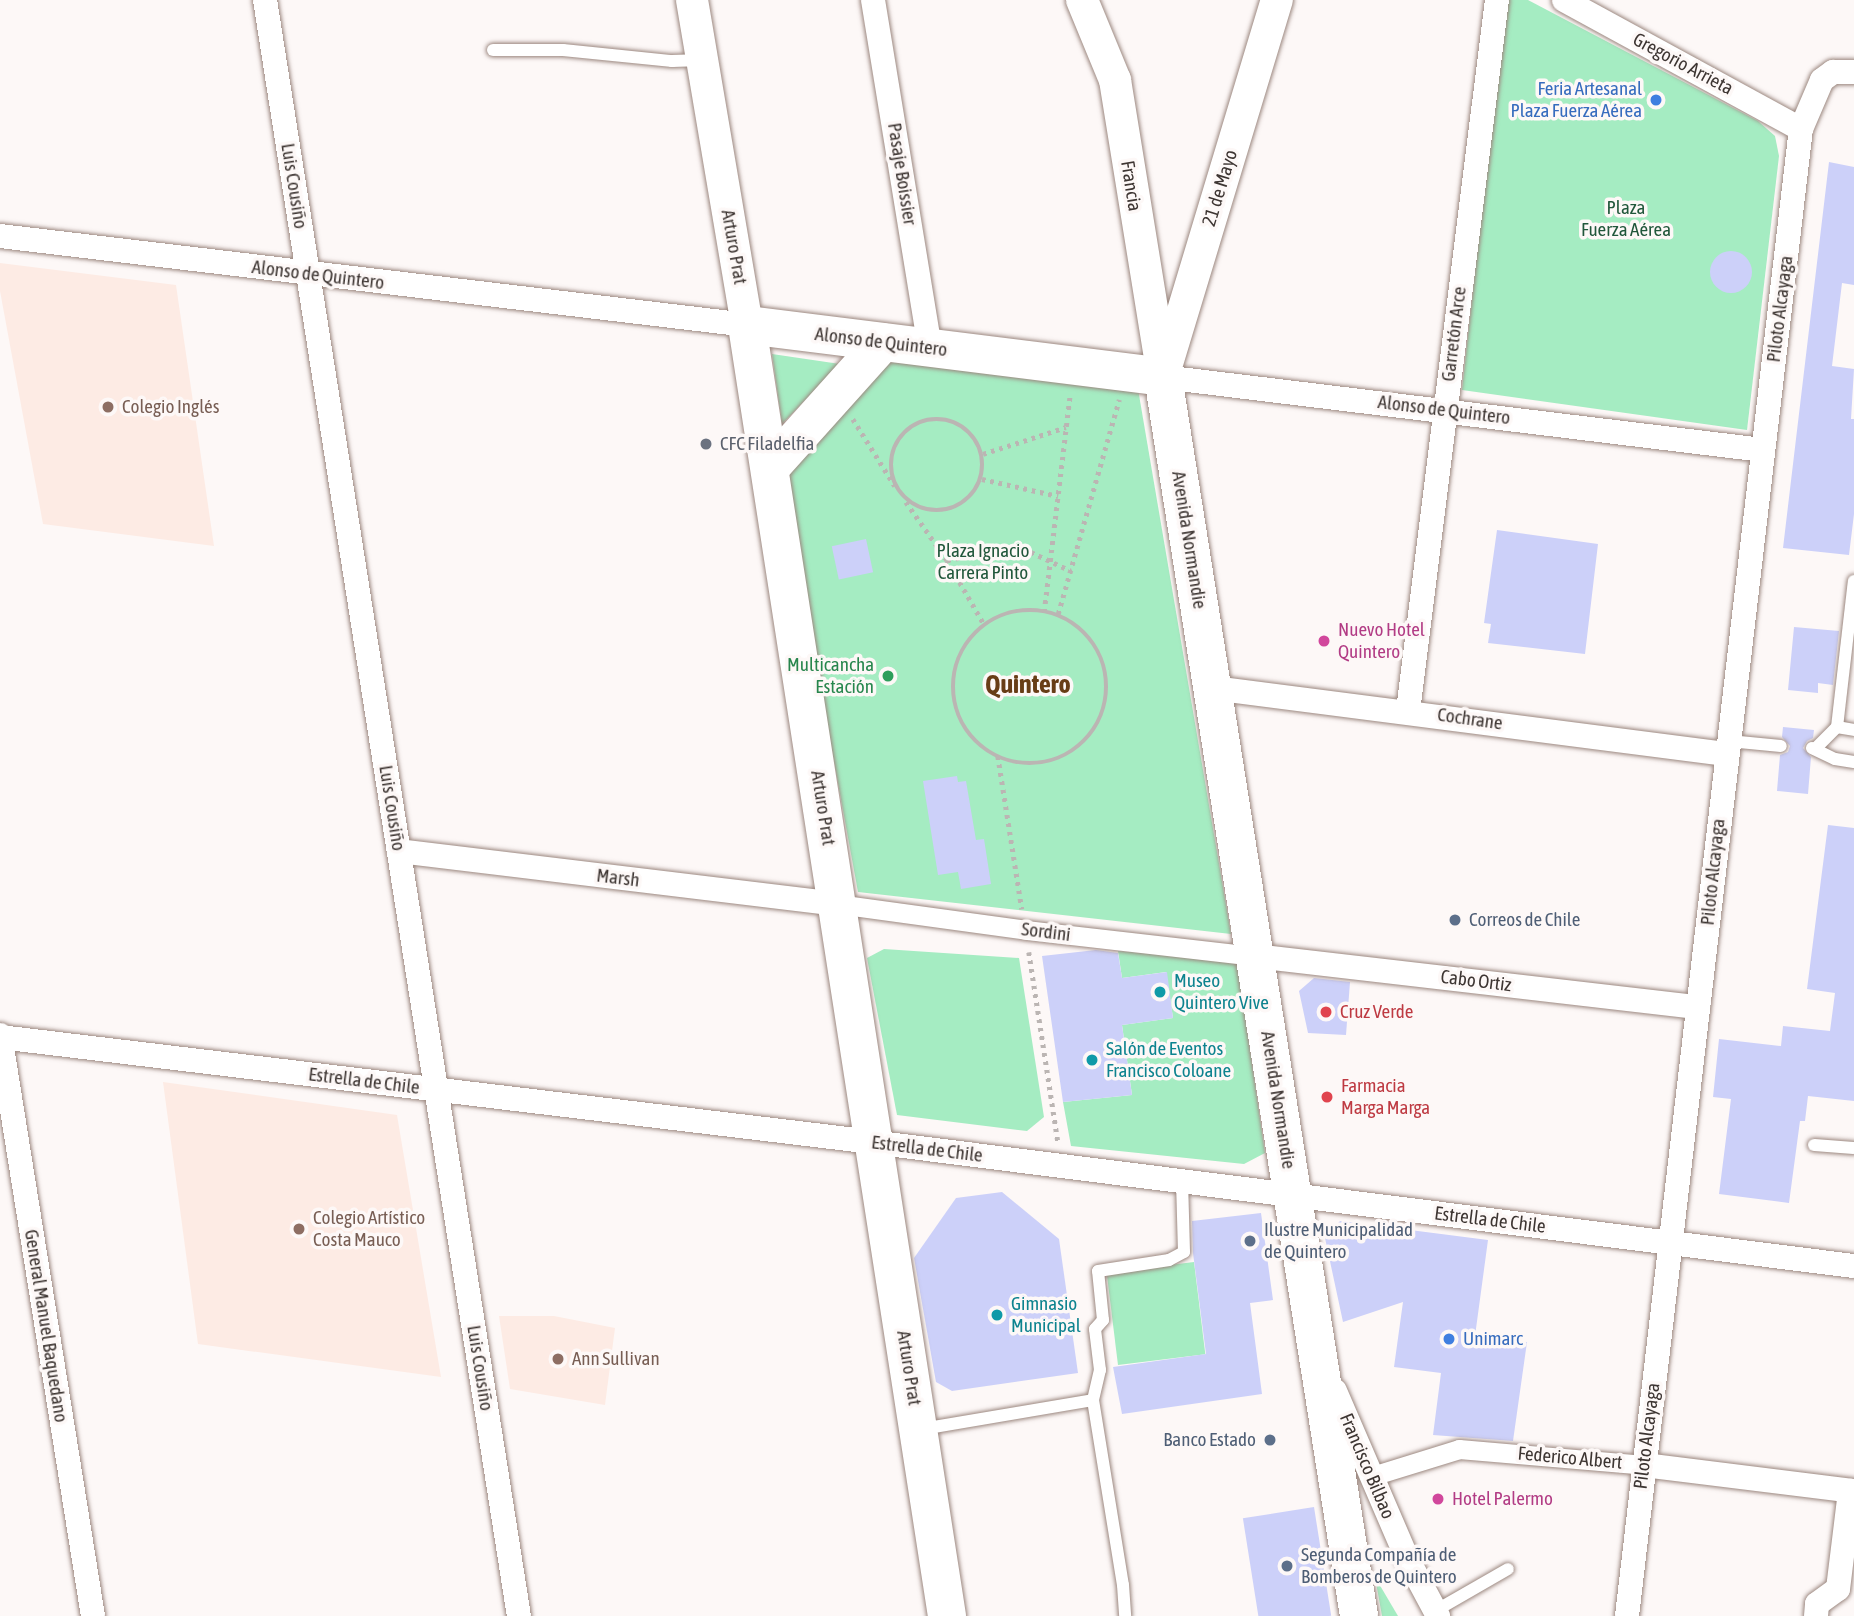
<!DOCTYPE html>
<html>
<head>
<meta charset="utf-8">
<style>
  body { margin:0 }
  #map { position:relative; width:1854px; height:1616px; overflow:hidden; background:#fdf8f7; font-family:"Asap Condensed",sans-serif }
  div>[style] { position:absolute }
  .built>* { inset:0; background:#fdebe4 }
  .green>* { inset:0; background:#a5ecc2; transform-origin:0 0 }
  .building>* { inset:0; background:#ccd0f9; transform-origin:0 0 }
  .round { border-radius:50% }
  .path>* { height:4.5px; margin-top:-2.25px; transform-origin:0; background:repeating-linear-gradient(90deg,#bbb5b3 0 3.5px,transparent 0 8.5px) }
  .path>.ring { margin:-2.25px; padding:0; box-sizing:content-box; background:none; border:4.5px solid #bbb5b3; border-radius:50% }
  .roads { filter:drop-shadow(0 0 2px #9c8880) drop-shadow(0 0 2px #9c8880) }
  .service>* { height:12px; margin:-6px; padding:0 6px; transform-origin:6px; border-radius:6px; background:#fff }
  .pedestrian>* { height:19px; margin:-9.5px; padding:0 9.5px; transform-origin:9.5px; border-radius:9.5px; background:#fff }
  .minor>* { height:24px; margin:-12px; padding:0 12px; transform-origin:12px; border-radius:12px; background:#fff }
  .tertiary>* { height:32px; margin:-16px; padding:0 16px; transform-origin:16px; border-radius:16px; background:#fff }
  .primary>* { height:38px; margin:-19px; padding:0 19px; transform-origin:19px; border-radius:19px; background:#fff }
  .dots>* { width:19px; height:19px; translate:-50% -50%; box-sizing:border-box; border:4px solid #fdf8f7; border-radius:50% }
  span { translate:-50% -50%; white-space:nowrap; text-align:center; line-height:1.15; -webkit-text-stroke:7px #fdf8f7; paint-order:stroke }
  .street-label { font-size:19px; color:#3d3532 }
  .shop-label { font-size:19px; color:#366cbe }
  .right { translate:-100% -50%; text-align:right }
  .left { translate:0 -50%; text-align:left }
  .park-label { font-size:19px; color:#21573b }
  .education-label { font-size:19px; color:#785e54 }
  .worship-label { font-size:19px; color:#5b616d }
  .hotel-label { font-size:19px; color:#b23c85 }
  .leisure-label { font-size:19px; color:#27864d }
  .service-label { font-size:19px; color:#4e5e75 }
  .culture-label { font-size:19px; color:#0d838f }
  .health-label { font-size:19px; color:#be3a42 }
  .district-label { font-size:26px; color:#683d16; font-weight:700 }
</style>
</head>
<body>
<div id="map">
  <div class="built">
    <i style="clip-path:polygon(0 263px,176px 285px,214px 546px,43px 524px,0 291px)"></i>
    <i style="clip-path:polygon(163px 1082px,397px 1115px,441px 1377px,198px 1344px)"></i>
    <i style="clip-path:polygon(499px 1316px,554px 1316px,615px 1328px,605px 1405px,510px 1389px)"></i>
  </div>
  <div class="green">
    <i style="clip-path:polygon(1505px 0,1528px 0,1758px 121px,1775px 136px,1779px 156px,1747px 430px,1462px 390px)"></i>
    <i style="clip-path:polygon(772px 354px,840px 364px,782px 424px)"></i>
    <i style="clip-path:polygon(879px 358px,1138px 389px,1231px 934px,858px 892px,781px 473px)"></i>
    <i style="clip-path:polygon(884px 949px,1019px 958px,1044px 1117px,1027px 1131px,897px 1115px,867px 958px)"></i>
    <i style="clip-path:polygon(1118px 951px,1237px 960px,1265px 1153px,1244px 1164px,1071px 1146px,1063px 1102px,1132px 1095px,1122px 1025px,1173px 1018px,1166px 972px,1122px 978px)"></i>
    <i style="left:1194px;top:1262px;width:93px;height:88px;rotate:83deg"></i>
    <i style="clip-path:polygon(1375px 1577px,1398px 1616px,1382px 1616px)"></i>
  </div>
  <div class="building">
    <i style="clip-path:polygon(1829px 162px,1854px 167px,1854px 285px,1842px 283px,1832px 366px,1854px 369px,1851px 419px,1854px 419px,1854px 514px,1849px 555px,1783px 548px)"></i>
    <i class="round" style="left:1710px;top:251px;width:42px;height:42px"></i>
    <i style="clip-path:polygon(1497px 530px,1598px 544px,1585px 654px,1488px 643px,1491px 624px,1484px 623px)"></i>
    <i style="left:866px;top:539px;width:34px;height:35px;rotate:78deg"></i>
    <i style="clip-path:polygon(1794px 627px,1839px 631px,1833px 685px,1818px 683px,1818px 693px,1788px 690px)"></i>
    <i style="clip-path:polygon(1783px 727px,1814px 730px,1813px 738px,1807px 741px,1803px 748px,1811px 757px,1808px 794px,1777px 791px,1780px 755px,1788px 752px,1790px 746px,1782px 737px)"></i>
    <i style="clip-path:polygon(957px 776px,958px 782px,966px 781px,976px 840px,984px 839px,991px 884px,961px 889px,958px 872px,938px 875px,923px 781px)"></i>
    <i style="clip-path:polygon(1828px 825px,1854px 828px,1854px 1101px,1808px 1096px,1805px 1121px,1800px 1121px,1789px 1203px,1719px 1194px,1731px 1099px,1713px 1097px,1719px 1039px,1781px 1046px,1783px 1026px,1830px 1031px,1835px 993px,1807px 989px)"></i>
    <i style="clip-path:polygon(1096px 950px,1118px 953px,1122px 978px,1167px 972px,1173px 1018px,1122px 1025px,1132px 1095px,1063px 1102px,1042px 956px)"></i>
    <i style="clip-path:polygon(1314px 978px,1350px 982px,1346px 1035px,1308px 1033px,1299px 991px)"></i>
    <i style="clip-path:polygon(1002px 1192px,1059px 1239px,1078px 1373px,952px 1391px,936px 1382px,914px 1258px,956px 1198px)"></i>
    <i style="clip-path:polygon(1261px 1213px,1273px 1300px,1250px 1303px,1262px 1394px,1122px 1414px,1113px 1367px,1206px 1354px,1193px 1253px,1192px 1221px)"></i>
    <i style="clip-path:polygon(1340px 1221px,1488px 1240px,1475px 1336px,1527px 1342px,1513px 1441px,1433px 1435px,1441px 1373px,1394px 1367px,1403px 1302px,1343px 1322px,1325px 1238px)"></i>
    <i style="left:1314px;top:1507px;width:110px;height:72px;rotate:81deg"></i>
  </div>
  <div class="path">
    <i class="ring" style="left:891px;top:419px;width:87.5px;height:87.5px"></i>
    <i style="left:853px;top:419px;width:79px;rotate:57.9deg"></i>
    <i style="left:983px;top:454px;width:87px;rotate:-18deg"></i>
    <i style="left:982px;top:479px;width:78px;rotate:12.6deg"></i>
    <i style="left:906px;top:502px;width:71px;rotate:54.7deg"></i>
    <i style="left:947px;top:560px;width:74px;rotate:60deg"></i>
    <i style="left:947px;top:560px;width:60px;rotate:-10.6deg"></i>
    <i style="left:1006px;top:549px;width:25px;rotate:7deg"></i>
    <i style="left:1031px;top:552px;width:44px;rotate:25.4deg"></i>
    <i class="ring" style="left:953px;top:610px;width:149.5px;height:149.5px"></i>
    <i style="left:1044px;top:612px;width:220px;rotate:-83.2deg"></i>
    <i style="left:1058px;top:614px;width:223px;rotate:-74.1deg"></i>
    <i style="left:998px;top:756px;width:155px;rotate:81.1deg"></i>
    <i style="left:1029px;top:952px;width:191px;rotate:81.3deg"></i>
  </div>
  <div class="roads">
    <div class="service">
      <i style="left:493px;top:50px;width:70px"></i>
      <i style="left:563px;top:50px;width:110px;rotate:5.8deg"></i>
      <i style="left:672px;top:61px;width:30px;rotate:-2deg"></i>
      <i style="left:1837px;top:727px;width:147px;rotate:-83.4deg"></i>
      <i style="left:1729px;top:741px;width:52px;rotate:5.5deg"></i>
      <i style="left:1812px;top:748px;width:25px;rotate:26deg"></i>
      <i style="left:1835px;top:759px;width:19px;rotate:9deg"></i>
      <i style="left:1815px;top:749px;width:31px;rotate:-45deg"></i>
      <i style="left:1837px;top:727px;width:17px;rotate:10deg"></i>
      <i style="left:1814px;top:1145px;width:40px;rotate:4.3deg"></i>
      <i style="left:1093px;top:1400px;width:31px;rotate:-77deg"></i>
      <i style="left:1100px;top:1370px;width:41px;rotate:-97deg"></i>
      <i style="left:1095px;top:1329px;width:12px;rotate:-48deg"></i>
      <i style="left:1103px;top:1320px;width:49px;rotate:-95.8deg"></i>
      <i style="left:1098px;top:1271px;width:72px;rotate:-8.8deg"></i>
      <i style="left:1169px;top:1260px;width:17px;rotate:-28deg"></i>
      <i style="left:1184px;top:1252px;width:71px;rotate:-91.6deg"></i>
      <i style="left:922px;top:1429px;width:173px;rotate:-9.6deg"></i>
      <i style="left:1093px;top:1400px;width:187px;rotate:80.8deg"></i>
      <i style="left:1123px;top:1585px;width:31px;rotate:86deg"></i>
      <i style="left:1435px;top:1611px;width:84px;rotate:-29.9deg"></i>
    </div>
    <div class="pedestrian">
      <i style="left:837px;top:904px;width:191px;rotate:7.8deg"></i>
      <i style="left:1026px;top:930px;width:230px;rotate:6.5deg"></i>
      <i style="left:1372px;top:1476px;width:91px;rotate:-17.2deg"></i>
      <i style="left:1459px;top:1449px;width:186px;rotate:4.9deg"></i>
    </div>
    <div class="minor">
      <i style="left:265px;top:0;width:1636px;rotate:81.07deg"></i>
      <i style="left:873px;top:0;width:353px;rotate:80.7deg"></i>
      <i style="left:1564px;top:0;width:270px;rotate:28.6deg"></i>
      <i style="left:0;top:236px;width:752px;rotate:6.79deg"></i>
      <i style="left:1163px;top:377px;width:604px;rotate:6.94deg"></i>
      <i style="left:1213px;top:688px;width:517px;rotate:7.33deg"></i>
      <i style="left:1408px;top:711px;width:717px;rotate:-82.87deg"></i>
      <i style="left:399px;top:851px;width:441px;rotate:6.9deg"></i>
      <i style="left:1255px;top:956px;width:446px;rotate:6.6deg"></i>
      <i style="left:0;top:1035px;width:588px;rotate:80.91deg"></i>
      <i style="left:0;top:1037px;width:854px;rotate:6.86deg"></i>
      <i style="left:848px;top:1139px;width:1014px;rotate:7.2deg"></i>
      <i style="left:1335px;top:1391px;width:182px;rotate:66.7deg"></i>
      <i style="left:1407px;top:1558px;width:66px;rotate:61.9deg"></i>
      <i style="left:1644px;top:1465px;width:212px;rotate:7.1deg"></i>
      <i style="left:1627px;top:1616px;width:1497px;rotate:-83.33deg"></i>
      <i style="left:1801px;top:129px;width:53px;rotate:-66.8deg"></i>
      <i style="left:1822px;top:80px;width:14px;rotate:-36deg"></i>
      <i style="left:1833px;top:72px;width:21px"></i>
      <i style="left:1816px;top:1616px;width:12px;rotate:-85deg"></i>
      <i style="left:1817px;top:1604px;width:26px;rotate:-36deg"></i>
      <i style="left:1838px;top:1589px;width:99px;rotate:-83deg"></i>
    </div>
    <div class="tertiary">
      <i style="left:692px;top:0;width:330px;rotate:80.4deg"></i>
      <i style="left:1082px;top:0;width:87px;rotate:67.6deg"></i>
      <i style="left:1115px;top:80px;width:294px;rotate:80.8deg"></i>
      <i style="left:1163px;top:377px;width:394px;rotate:-73.2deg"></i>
    </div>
    <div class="primary">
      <i style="left:770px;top:468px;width:169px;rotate:-48.1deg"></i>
      <i style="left:947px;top:1616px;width:1306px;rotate:-98.81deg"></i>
      <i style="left:747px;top:325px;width:419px;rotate:7.1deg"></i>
      <i style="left:1163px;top:377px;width:1254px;rotate:81.01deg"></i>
    </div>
  </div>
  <div class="dots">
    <i style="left:1656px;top:100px;background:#3f7fe0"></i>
    <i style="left:108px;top:407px;background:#8d6e63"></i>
    <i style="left:706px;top:444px;background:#6b7280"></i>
    <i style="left:1324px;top:641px;background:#d1479c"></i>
    <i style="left:888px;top:676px;background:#2e9e5b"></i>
    <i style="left:1455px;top:920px;background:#5c6f8a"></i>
    <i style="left:1160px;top:992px;background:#0f9aa8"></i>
    <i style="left:1326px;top:1012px;background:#e0444e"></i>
    <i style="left:1092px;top:1060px;background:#0f9aa8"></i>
    <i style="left:1327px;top:1097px;background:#e0444e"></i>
    <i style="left:299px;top:1229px;background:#8d6e63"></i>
    <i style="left:1250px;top:1241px;background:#5c6f8a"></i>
    <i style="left:997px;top:1315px;background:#0f9aa8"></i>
    <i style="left:1449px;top:1339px;background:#3f7fe0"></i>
    <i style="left:558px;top:1359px;background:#8d6e63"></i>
    <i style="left:1270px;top:1440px;background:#5c6f8a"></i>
    <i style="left:1438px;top:1499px;background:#d1479c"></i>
    <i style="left:1287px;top:1566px;background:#5c6f8a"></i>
  </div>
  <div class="street-label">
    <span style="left:1683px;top:64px;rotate:28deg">Gregorio Arrieta</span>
    <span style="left:902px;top:174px;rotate:81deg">Pasaje Boissier</span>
    <span style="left:294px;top:186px;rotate:81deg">Luis Cousiño</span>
    <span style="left:1131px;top:186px;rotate:81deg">Francia</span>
    <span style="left:1220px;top:188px;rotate:-73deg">21 de Mayo</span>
    <span style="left:734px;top:247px;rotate:80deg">Arturo Prat</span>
    <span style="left:318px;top:275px;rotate:7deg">Alonso de Quintero</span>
    <span style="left:1780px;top:309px;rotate:-83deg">Piloto Alcayaga</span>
    <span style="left:1454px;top:334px;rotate:-83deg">Garretón Arce</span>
    <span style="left:881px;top:342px;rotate:7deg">Alonso de Quintero</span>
    <span style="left:1444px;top:410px;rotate:7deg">Alonso de Quintero</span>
    <span style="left:1189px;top:540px;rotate:81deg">Avenida Normandie</span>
    <span style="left:1470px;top:719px;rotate:8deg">Cochrane</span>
    <span style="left:392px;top:808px;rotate:81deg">Luis Cousiño</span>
    <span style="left:823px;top:808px;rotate:81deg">Arturo Prat</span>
    <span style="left:1713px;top:872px;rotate:-84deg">Piloto Alcayaga</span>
    <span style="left:618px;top:878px;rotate:7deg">Marsh</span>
    <span style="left:1046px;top:932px;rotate:7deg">Sordini</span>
    <span style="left:1476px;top:981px;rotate:7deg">Cabo Ortiz</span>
    <span style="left:364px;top:1081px;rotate:7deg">Estrella de Chile</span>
    <span style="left:1278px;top:1100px;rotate:81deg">Avenida Normandie</span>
    <span style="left:927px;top:1149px;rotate:7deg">Estrella de Chile</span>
    <span style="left:1490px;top:1220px;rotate:7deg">Estrella de Chile</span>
    <span style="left:46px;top:1326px;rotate:81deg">General Manuel Baquedano</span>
    <span style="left:480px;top:1368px;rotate:81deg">Luis Cousiño</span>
    <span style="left:909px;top:1368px;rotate:81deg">Arturo Prat</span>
    <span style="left:1647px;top:1436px;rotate:-83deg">Piloto Alcayaga</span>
    <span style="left:1570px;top:1458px;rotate:5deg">Federico Albert</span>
    <span style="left:1367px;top:1466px;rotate:67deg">Francisco Bilbao</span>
  </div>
  <div class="shop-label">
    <span class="right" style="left:1642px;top:100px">Feria Artesanal<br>Plaza Fuerza Aérea</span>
    <span class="left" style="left:1463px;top:1339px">Unimarc</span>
  </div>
  <div class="park-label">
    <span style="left:1626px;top:219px">Plaza<br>Fuerza Aérea</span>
    <span style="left:983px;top:562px">Plaza Ignacio<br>Carrera Pinto</span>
  </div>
  <div class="education-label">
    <span class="left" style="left:122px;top:407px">Colegio Inglés</span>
    <span class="left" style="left:313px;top:1229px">Colegio Artístico<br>Costa Mauco</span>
    <span class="left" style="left:572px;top:1359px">Ann Sullivan</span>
  </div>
  <div class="worship-label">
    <span class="left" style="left:720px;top:444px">CFC Filadelfia</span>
  </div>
  <div class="hotel-label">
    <span class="left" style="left:1338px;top:641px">Nuevo Hotel<br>Quintero</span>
    <span class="left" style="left:1452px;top:1499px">Hotel Palermo</span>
  </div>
  <div class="leisure-label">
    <span class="right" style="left:874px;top:676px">Multicancha<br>Estación</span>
  </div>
  <div class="service-label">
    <span class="left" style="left:1469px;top:920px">Correos de Chile</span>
    <span class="left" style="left:1264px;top:1241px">Ilustre Municipalidad<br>de Quintero</span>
    <span class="right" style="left:1256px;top:1440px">Banco Estado</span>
    <span class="left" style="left:1301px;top:1566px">Segunda Compañía de<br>Bomberos de Quintero</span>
  </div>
  <div class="culture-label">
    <span class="left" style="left:1174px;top:992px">Museo<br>Quintero Vive</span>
    <span class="left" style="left:1106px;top:1060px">Salón de Eventos<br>Francisco Coloane</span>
    <span class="left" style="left:1011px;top:1315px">Gimnasio<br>Municipal</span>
  </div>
  <div class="health-label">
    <span class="left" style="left:1340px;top:1012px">Cruz Verde</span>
    <span class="left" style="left:1341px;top:1097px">Farmacia<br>Marga Marga</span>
  </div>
  <div class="district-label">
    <span style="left:1028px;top:685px">Quintero</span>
  </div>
</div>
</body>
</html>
